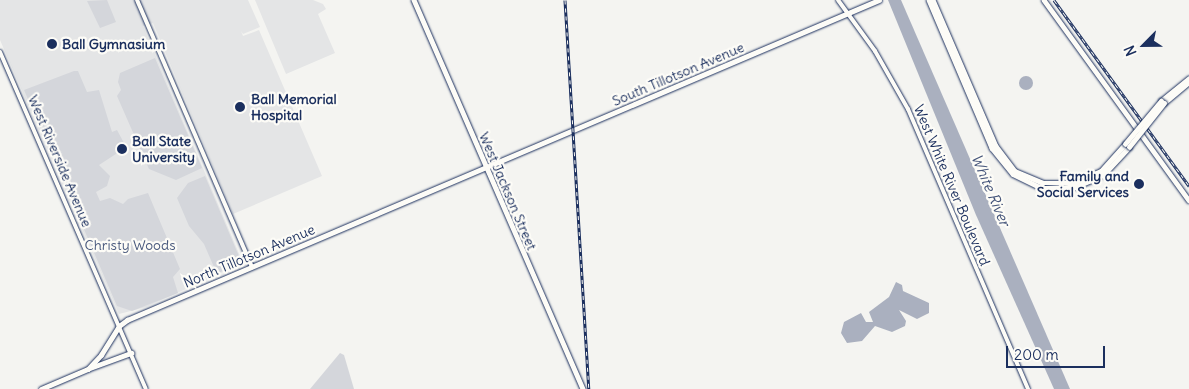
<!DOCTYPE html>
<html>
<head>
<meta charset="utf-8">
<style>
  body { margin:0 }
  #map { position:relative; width:1189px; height:389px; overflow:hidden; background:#f4f4f1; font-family:Delius,sans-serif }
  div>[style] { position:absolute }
  .built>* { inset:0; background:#e4e5e6 }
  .green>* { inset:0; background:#d4d6db }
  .water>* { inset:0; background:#aab0bf }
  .round { border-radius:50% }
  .roads { filter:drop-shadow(0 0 1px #1b2f5e) drop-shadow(0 0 1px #1b2f5e) }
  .minor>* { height:4px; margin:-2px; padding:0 2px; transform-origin:2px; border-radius:2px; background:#fdfcf7 }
  .major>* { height:4.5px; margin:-2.25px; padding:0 2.25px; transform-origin:2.25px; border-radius:2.25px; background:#fdfcf7 }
  .rail>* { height:3px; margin-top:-1.5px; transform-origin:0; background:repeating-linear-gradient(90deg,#fdfcf7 0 4px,#1b2f5e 0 8px); box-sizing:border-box; border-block:1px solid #1b2f5e }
  .bridges { filter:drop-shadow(0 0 1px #1b2f5e) drop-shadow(0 0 1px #1b2f5e) }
  .major-bridge>* { height:4.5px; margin:-2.25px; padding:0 2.25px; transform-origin:2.25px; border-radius:2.25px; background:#fdfcf7 }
  .dots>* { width:14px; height:14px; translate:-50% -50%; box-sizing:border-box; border:2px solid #fdfcf7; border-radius:50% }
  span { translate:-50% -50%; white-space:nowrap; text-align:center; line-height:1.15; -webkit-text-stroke:4.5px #fdfcf7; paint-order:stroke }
  .poi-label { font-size:14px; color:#1b2f5e; font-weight:700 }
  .left { translate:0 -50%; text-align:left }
  .right { translate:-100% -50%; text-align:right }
  .street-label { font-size:14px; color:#1b2f5e }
  .park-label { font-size:14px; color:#49597d }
  .water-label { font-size:15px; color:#46567b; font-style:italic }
  .north { position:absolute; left:1119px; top:20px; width:50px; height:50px; -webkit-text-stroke:4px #fdfcf7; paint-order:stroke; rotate:247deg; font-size:14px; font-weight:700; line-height:20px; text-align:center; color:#1b2f5e }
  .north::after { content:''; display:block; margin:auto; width:18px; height:22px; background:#1b2f5e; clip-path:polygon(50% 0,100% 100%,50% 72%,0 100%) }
  .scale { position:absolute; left:1006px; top:346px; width:99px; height:22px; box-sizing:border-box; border:2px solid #1b2f5e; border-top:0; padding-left:6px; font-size:15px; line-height:18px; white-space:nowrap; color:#1b2f5e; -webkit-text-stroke:4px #fdfcf7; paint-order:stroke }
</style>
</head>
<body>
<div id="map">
  <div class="built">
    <i style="clip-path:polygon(0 0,248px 0,260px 27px,243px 34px,241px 31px,243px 36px,259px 30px,322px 176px,233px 214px,153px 23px,143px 26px,243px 263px,146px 307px,119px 314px,0 40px)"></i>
    <i style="clip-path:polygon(255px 0,313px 0,323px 4px,326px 9px,318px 14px,335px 53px,286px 74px)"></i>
  </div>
  <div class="green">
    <i style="clip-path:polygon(107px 0,116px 22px,100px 28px,87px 1px)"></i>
    <i style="clip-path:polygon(155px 58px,202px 168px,176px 180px,149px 169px,117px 96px,121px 90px,118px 82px,120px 73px)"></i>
    <i style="clip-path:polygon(74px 71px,78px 71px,87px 92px,99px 90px,112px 132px,117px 130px,124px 143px,122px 150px,99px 165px,110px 176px,107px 186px,96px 192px,100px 201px,110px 198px,123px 204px,128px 199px,148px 193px,180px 269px,173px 277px,178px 293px,132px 311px,117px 306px,24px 90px)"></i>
    <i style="clip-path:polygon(205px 176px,241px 261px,217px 274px,204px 244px,189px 226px,177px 198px,188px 183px)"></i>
    <i style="clip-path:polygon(340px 353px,344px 355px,354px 389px,310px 389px)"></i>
  </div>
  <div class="water">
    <i style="clip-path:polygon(888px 0,901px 0,1070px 389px,1054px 389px,976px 215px)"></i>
    <i class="round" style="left:1019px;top:76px;width:14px;height:14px"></i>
    <i style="clip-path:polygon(896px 282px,902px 285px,903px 291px,929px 303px,929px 313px,917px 319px,899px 310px,906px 321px,905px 326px,892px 332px,875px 326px,862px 341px,847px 343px,841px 333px,844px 322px,861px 313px,866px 322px,873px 322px,869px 312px,889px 297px)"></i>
  </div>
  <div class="roads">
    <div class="minor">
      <i style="left:137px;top:0;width:291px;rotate:66.7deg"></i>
      <i style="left:838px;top:0;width:63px;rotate:54deg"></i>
      <i style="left:875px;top:51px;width:67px;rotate:60.4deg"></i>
      <i style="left:908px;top:109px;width:305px;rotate:66.8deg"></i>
      <i style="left:0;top:52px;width:367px;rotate:66.6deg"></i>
    </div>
    <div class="major">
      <i style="left:414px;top:0;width:424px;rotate:66.5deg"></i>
      <i style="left:929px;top:0;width:161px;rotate:66.9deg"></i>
      <i style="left:992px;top:148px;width:33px;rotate:51deg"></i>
      <i style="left:1013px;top:174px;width:32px;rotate:26deg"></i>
      <i style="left:1042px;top:188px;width:33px;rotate:-2deg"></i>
      <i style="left:1075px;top:187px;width:30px;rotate:-23deg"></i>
      <i style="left:1103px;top:175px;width:38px;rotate:-47deg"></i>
      <i style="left:933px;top:0;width:159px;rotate:66.7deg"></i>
      <i style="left:996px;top:146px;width:31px;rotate:53deg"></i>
      <i style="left:1015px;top:171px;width:30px;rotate:23deg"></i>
      <i style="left:1043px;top:183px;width:31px"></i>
      <i style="left:1074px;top:183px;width:30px;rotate:-24deg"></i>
      <i style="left:1101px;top:171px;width:36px;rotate:-48deg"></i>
      <i style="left:1044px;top:0;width:247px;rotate:54.1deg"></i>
      <i style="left:1161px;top:101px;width:36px;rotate:-39deg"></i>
      <i style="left:1164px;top:103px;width:33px;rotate:-40deg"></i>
      <i style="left:90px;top:368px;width:44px;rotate:-20.1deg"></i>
      <i style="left:41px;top:389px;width:51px;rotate:-23.1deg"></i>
      <i style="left:88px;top:369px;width:19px;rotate:-47deg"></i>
      <i style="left:101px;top:355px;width:34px;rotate:-58deg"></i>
      <i style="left:119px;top:326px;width:10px;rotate:-37deg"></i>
      <i style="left:127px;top:320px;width:817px;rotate:-23.05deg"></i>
    </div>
  </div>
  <div class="rail">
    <i style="left:565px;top:0;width:390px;rotate:86.5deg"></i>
    <i style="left:1054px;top:0;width:230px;rotate:54deg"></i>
  </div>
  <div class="bridges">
    <div class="major-bridge">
      <i style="left:1125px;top:144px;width:56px;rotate:-50.1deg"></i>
      <i style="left:1129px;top:147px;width:56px;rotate:-51.5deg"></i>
    </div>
  </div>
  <div class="dots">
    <i style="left:52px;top:44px;background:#1b2f5e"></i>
    <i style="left:240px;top:107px;background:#1b2f5e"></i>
    <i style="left:122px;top:149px;background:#1b2f5e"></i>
    <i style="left:1139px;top:184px;background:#1b2f5e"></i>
  </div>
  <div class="poi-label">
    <span class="left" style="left:62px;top:44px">Ball Gymnasium</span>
    <span class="left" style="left:251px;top:107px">Ball Memorial<br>Hospital</span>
    <span class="left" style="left:132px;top:149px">Ball State<br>University</span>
    <span class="right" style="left:1129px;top:184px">Family and<br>Social Services</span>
  </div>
  <div class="street-label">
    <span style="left:678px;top:74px;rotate:-23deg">South Tillotson Avenue</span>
    <span style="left:60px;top:161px;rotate:67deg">West Riverside Avenue</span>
    <span style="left:952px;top:185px;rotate:67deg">West White River Boulevard</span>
    <span style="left:508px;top:191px;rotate:67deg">West Jackson Street</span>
    <span style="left:249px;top:256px;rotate:-23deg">North Tillotson Avenue</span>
  </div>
  <div class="park-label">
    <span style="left:130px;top:245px">Christy Woods</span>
  </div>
  <div class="water-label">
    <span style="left:991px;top:190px;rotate:67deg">White River</span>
  </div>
  <div class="north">N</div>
  <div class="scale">200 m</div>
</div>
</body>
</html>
